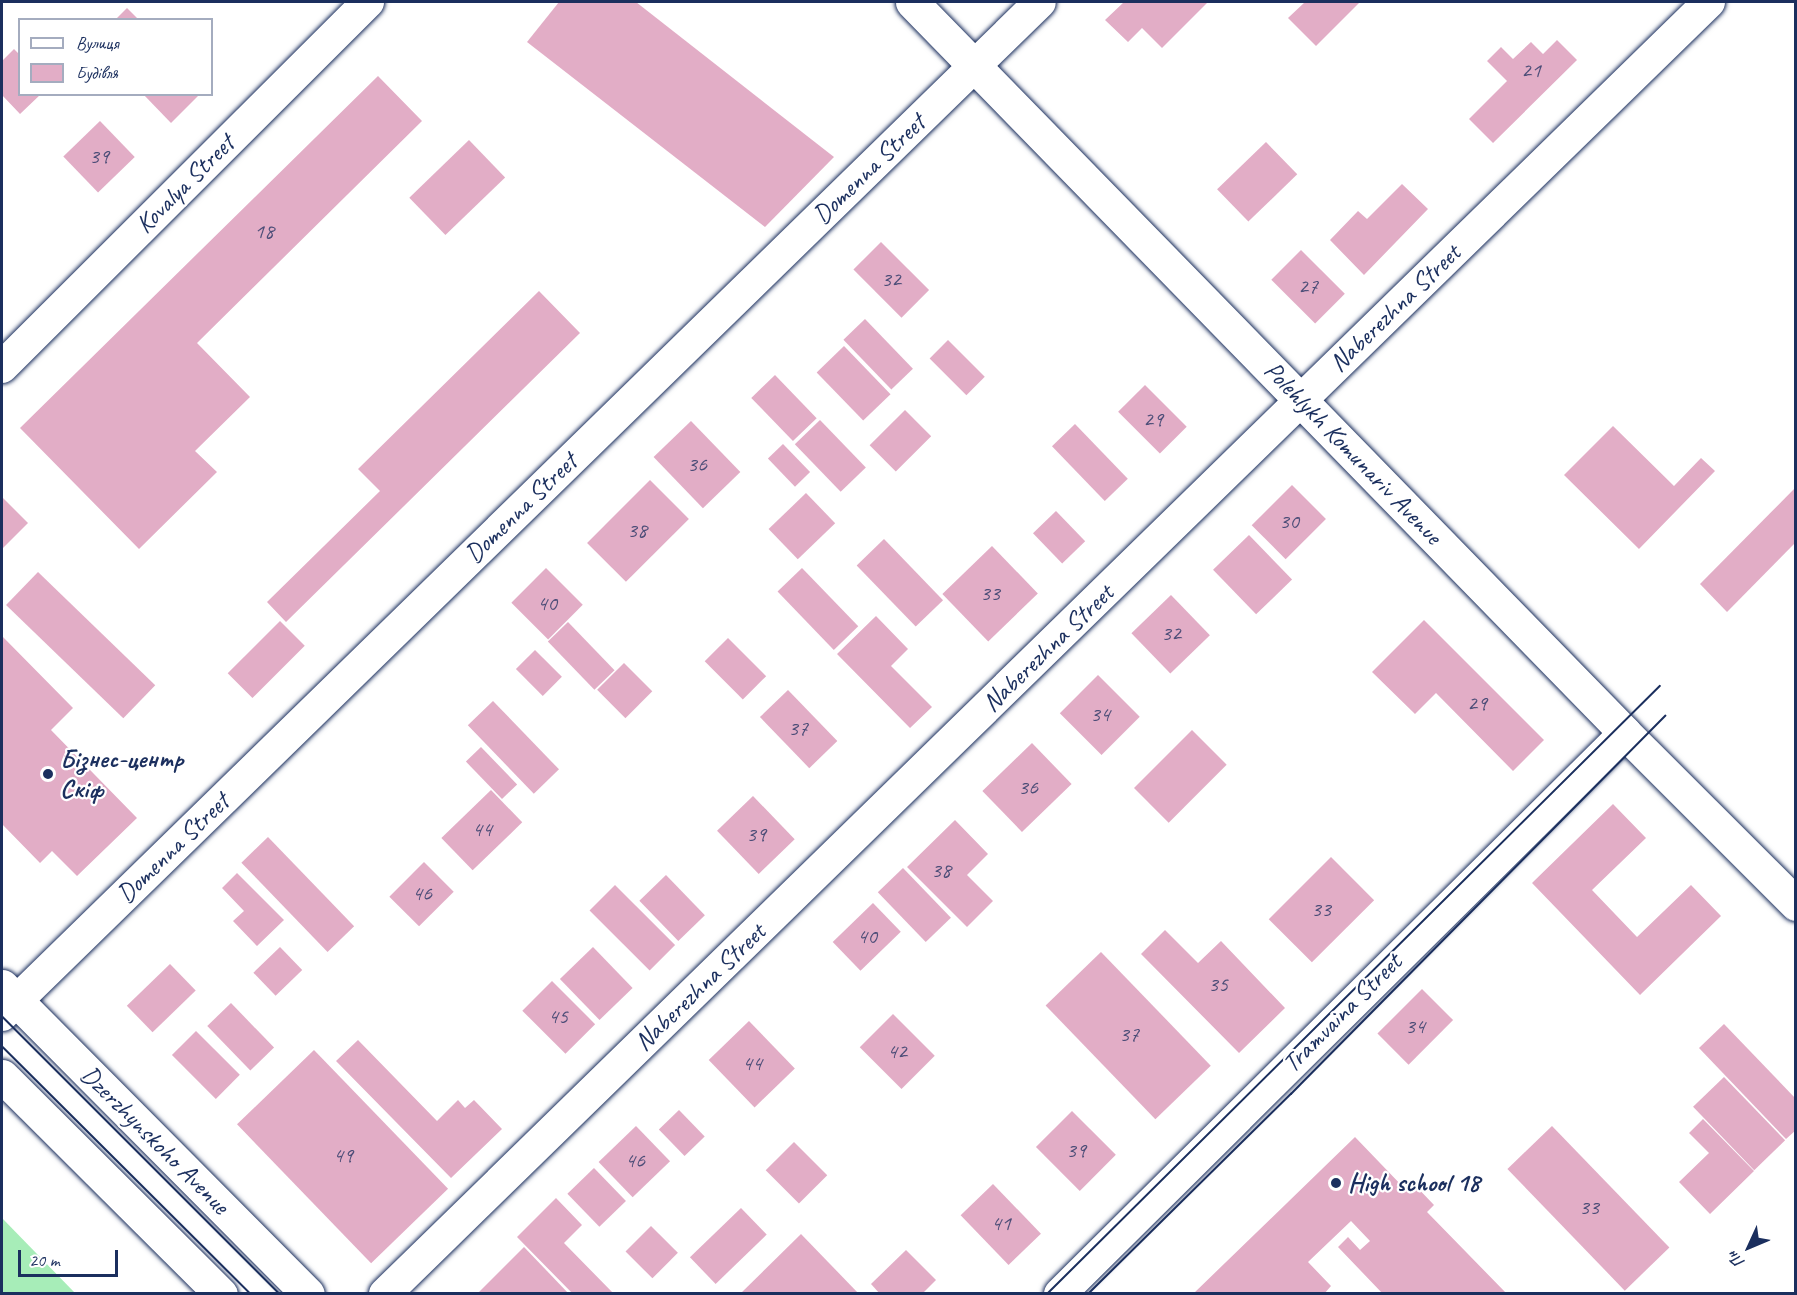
<!DOCTYPE html>
<html>
<head>
<meta charset="utf-8">
<style>
  body { margin:0 }
  #map { position:relative; width:1797px; height:1295px; overflow:hidden; background:#fff; font-family:Caveat,sans-serif }
  div>[style] { position:absolute }
  .green>* { inset:0; background:#a7edb8 }
  .building>* { inset:0; background:#e2adc6; transform-origin:0 0 }
  .roads { filter:drop-shadow(0 0 2px #1b2f5e) drop-shadow(0 0 2px #1b2f5e) }
  .minor>* { height:32px; margin:-16px; padding:0 16px; transform-origin:16px; border-radius:16px; background:#fff }
  .tertiary>* { height:33px; margin:-16.5px; padding:0 16.5px; transform-origin:16.5px; border-radius:16.5px; background:#fff }
  .primary>* { height:33px; margin:-16.5px; padding:0 16.5px; transform-origin:16.5px; border-radius:16.5px; background:#fff }
  .tram>* { height:1.5px; margin:-0.75px; padding:0 0.75px; transform-origin:0.75px; border-radius:0.75px; background:#1b2f5e }
  .dots>* { width:16px; height:16px; translate:-50% -50%; box-sizing:border-box; border:3px solid #fff; border-radius:50% }
  span { translate:-50% -50%; white-space:nowrap; text-align:center; line-height:1.15; -webkit-text-stroke:4.5px #fff; paint-order:stroke }
  .number-label { font-size:22px; color:#4d4e78 }
  .number-label span { -webkit-text-stroke-width:0 }
  .street-label { font-size:26px; color:#1b2f5e }
  .poi-label { font-size:26px; color:#1b2f5e; font-weight:700 }
  .left { translate:0 -50%; text-align:left }
  .frame { position:absolute; inset:0; border:3px solid #1b2f5e; pointer-events:none }
  .legend { position:absolute; left:18px; top:18px; width:195px; height:78px; box-sizing:border-box; background:#fff; border:2px solid #a4acbf; margin:0; padding:8px 10px; list-style:none; font-size:18px; color:#1b2f5e }
  .legend li { display:flex; align-items:center; gap:12px; height:30px }
  .legend b { width:30px; border:2px solid #a4acbf }
  .north { position:absolute; left:1719px; top:1217px; width:60px; height:60px; -webkit-text-stroke:4px #fff; paint-order:stroke; rotate:226deg; font-size:16px; font-weight:700; line-height:24px; text-align:center; color:#1b2f5e }
  .north::after { content:''; display:block; margin:auto; width:21px; height:27px; background:#1b2f5e; clip-path:polygon(50% 0,100% 100%,50% 72%,0 100%) }
  .scale { position:absolute; left:18px; top:1250px; width:100px; height:27px; box-sizing:border-box; border:3px solid #1b2f5e; border-top:0; padding-left:8px; font-size:18px; line-height:21px; white-space:nowrap; color:#1b2f5e; -webkit-text-stroke:4px #fff; paint-order:stroke }
</style>
</head>
<body>
<div id="map">
  <div class="green">
    <i style="clip-path:polygon(2px 1218px,75px 1293px,2px 1293px)"></i>
  </div>
  <div class="building">
    <i style="clip-path:polygon(559px 2px,636px 2px,834px 157px,765px 227px,527px 42px)"></i>
    <i style="clip-path:polygon(1124px 2px,1208px 2px,1162px 48px,1142px 28px,1128px 42px,1105px 20px)"></i>
    <i style="clip-path:polygon(1305px 2px,1360px 2px,1316px 46px,1288px 18px)"></i>
    <i style="clip-path:polygon(127px 8px,139px 20px,115px 20px)"></i>
    <i style="clip-path:polygon(1557px 40px,1577px 60px,1493px 143px,1469px 119px,1507px 81px,1487px 61px,1501px 47px,1513px 59px,1531px 42px,1543px 54px)"></i>
    <i style="clip-path:polygon(14px 49px,20px 55px,20px 94px,41px 94px,20px 114px,2px 95px,2px 61px)"></i>
    <i style="clip-path:polygon(378px 76px,422px 121px,197px 343px,250px 397px,195px 451px,217px 472px,139px 549px,20px 428px)"></i>
    <i style="clip-path:polygon(143px 94px,200px 94px,171px 123px)"></i>
    <i style="left:100px;top:121px;width:50px;height:51px;rotate:46deg"></i>
    <i style="left:469px;top:140px;width:52px;height:83px;rotate:46deg"></i>
    <i style="left:1266px;top:142px;width:45px;height:68px;rotate:46deg"></i>
    <i style="clip-path:polygon(1402px 184px,1428px 209px,1364px 275px,1330px 240px,1358px 211px,1367px 219px)"></i>
    <i style="left:881px;top:242px;width:68px;height:39px;rotate:45deg"></i>
    <i style="left:1301px;top:250px;width:62px;height:42px;rotate:45deg"></i>
    <i style="clip-path:polygon(539px 291px,580px 333px,286px 622px,267px 602px,380px 491px,358px 469px)"></i>
    <i style="left:865px;top:319px;width:69px;height:30px;rotate:46deg"></i>
    <i style="left:948px;top:340px;width:52px;height:26px;rotate:45deg"></i>
    <i style="left:844px;top:346px;width:67px;height:38px;rotate:46deg"></i>
    <i style="left:775px;top:375px;width:60px;height:33px;rotate:46deg"></i>
    <i style="left:1145px;top:385px;width:59px;height:38px;rotate:45deg"></i>
    <i style="left:905px;top:410px;width:37px;height:50px;rotate:45deg"></i>
    <i style="left:820px;top:420px;width:66px;height:35px;rotate:46deg"></i>
    <i style="left:691px;top:421px;width:71px;height:52px;rotate:46deg"></i>
    <i style="left:1075px;top:424px;width:76px;height:32px;rotate:46deg"></i>
    <i style="clip-path:polygon(1613px 426px,1674px 486px,1701px 458px,1715px 471px,1639px 549px,1564px 475px)"></i>
    <i style="left:783px;top:444px;width:39px;height:21px;rotate:46deg"></i>
    <i style="left:650px;top:480px;width:55px;height:89px;rotate:45deg"></i>
    <i style="left:1292px;top:485px;width:48px;height:57px;rotate:45deg"></i>
    <i style="clip-path:polygon(1796px 487px,1796px 542px,1727px 612px,1700px 584px)"></i>
    <i style="left:806px;top:493px;width:42px;height:52px;rotate:46deg"></i>
    <i style="clip-path:polygon(2px 497px,28px 523px,2px 549px)"></i>
    <i style="left:1056px;top:511px;width:42px;height:32px;rotate:46deg"></i>
    <i style="left:1249px;top:535px;width:62px;height:50px;rotate:46deg"></i>
    <i style="left:884px;top:539px;width:85px;height:38px;rotate:46deg"></i>
    <i style="left:992px;top:546px;width:66px;height:69px;rotate:46deg"></i>
    <i style="left:546px;top:568px;width:52px;height:49px;rotate:45deg"></i>
    <i style="left:802px;top:568px;width:81px;height:34px;rotate:46deg"></i>
    <i style="left:38px;top:572px;width:163px;height:46px;rotate:44deg"></i>
    <i style="left:1171px;top:595px;width:56px;height:55px;rotate:46deg"></i>
    <i style="clip-path:polygon(876px 616px,908px 649px,891px 666px,932px 707px,910px 728px,837px 654px)"></i>
    <i style="clip-path:polygon(1424px 620px,1544px 740px,1513px 771px,1436px 693px,1415px 714px,1372px 672px)"></i>
    <i style="left:280px;top:621px;width:35px;height:74px;rotate:45deg"></i>
    <i style="left:568px;top:622px;width:67px;height:28px;rotate:46deg"></i>
    <i style="clip-path:polygon(2px 636px,73px 708px,51px 730px,137px 818px,77px 876px,52px 851px,40px 863px,2px 824px)"></i>
    <i style="left:728px;top:638px;width:54px;height:33px;rotate:45deg"></i>
    <i style="left:535px;top:650px;width:38px;height:27px;rotate:45deg"></i>
    <i style="left:624px;top:663px;width:40px;height:38px;rotate:45deg"></i>
    <i style="left:1098px;top:675px;width:59px;height:54px;rotate:45deg"></i>
    <i style="left:788px;top:690px;width:71px;height:39px;rotate:46deg"></i>
    <i style="left:493px;top:701px;width:95px;height:35px;rotate:46deg"></i>
    <i style="left:1192px;top:730px;width:49px;height:82px;rotate:45deg"></i>
    <i style="left:1032px;top:743px;width:57px;height:69px;rotate:46deg"></i>
    <i style="left:481px;top:747px;width:52px;height:21px;rotate:46deg"></i>
    <i style="left:491px;top:790px;width:45px;height:69px;rotate:46deg"></i>
    <i style="left:753px;top:796px;width:60px;height:50px;rotate:46deg"></i>
    <i style="clip-path:polygon(1613px 804px,1646px 838px,1592px 890px,1637px 937px,1691px 885px,1721px 916px,1640px 995px,1532px 883px)"></i>
    <i style="clip-path:polygon(955px 820px,988px 854px,967px 875px,993px 901px,967px 927px,907px 867px)"></i>
    <i style="left:268px;top:837px;width:124px;height:37px;rotate:46deg"></i>
    <i style="left:1331px;top:857px;width:61px;height:88px;rotate:45deg"></i>
    <i style="left:424px;top:862px;width:42px;height:49px;rotate:45deg"></i>
    <i style="left:903px;top:868px;width:69px;height:35px;rotate:46deg"></i>
    <i style="clip-path:polygon(237px 873px,284px 920px,257px 946px,233px 921px,244px 911px,222px 888px)"></i>
    <i style="left:666px;top:875px;width:56px;height:37px;rotate:46deg"></i>
    <i style="left:615px;top:885px;width:85px;height:36px;rotate:45deg"></i>
    <i style="left:873px;top:903px;width:40px;height:56px;rotate:46deg"></i>
    <i style="clip-path:polygon(1165px 930px,1198px 963px,1221px 941px,1285px 1008px,1239px 1053px,1141px 954px)"></i>
    <i style="left:280px;top:947px;width:32px;height:37px;rotate:46deg"></i>
    <i style="left:593px;top:947px;width:57px;height:46px;rotate:46deg"></i>
    <i style="left:1101px;top:952px;width:158px;height:77px;rotate:46deg"></i>
    <i style="left:170px;top:964px;width:37px;height:60px;rotate:46deg"></i>
    <i style="left:552px;top:981px;width:61px;height:42px;rotate:45deg"></i>
    <i style="left:1422px;top:989px;width:44px;height:63px;rotate:45deg"></i>
    <i style="left:231px;top:1003px;width:62px;height:33px;rotate:46deg"></i>
    <i style="left:893px;top:1014px;width:59px;height:47px;rotate:45deg"></i>
    <i style="left:749px;top:1021px;width:66px;height:56px;rotate:46deg"></i>
    <i style="clip-path:polygon(1724px 1024px,1796px 1099px,1796px 1130px,1786px 1139px,1699px 1048px)"></i>
    <i style="left:196px;top:1031px;width:62px;height:34px;rotate:45deg"></i>
    <i style="clip-path:polygon(358px 1040px,437px 1121px,458px 1100px,465px 1108px,474px 1100px,502px 1129px,451px 1178px,336px 1061px)"></i>
    <i style="left:314px;top:1050px;width:193px;height:107px;rotate:46deg"></i>
    <i style="left:1724px;top:1077px;width:88px;height:43px;rotate:46deg"></i>
    <i style="left:679px;top:1110px;width:37px;height:28px;rotate:46deg"></i>
    <i style="left:1072px;top:1111px;width:62px;height:51px;rotate:45deg"></i>
    <i style="clip-path:polygon(1703px 1119px,1754px 1171px,1710px 1214px,1679px 1182px,1709px 1153px,1689px 1133px)"></i>
    <i style="left:636px;top:1126px;width:49px;height:52px;rotate:46deg"></i>
    <i style="left:1552px;top:1126px;width:169px;height:62px;rotate:46deg"></i>
    <i style="clip-path:polygon(1355px 1137px,1405px 1189px,1412px 1182px,1434px 1205px,1427px 1212px,1507px 1294px,1383px 1294px,1338px 1247px,1348px 1237px,1360px 1250px,1370px 1241px,1351px 1221px,1308px 1262px,1331px 1286px,1324px 1294px,1193px 1294px)"></i>
    <i style="left:794px;top:1142px;width:47px;height:40px;rotate:45deg"></i>
    <i style="left:594px;top:1168px;width:46px;height:37px;rotate:46deg"></i>
    <i style="left:993px;top:1184px;width:69px;height:45px;rotate:46deg"></i>
    <i style="clip-path:polygon(556px 1198px,582px 1225px,564px 1243px,614px 1294px,573px 1294px,517px 1237px)"></i>
    <i style="left:741px;top:1208px;width:37px;height:71px;rotate:46deg"></i>
    <i style="left:651px;top:1226px;width:38px;height:36px;rotate:45deg"></i>
    <i style="clip-path:polygon(801px 1234px,859px 1294px,740px 1294px)"></i>
    <i style="clip-path:polygon(524px 1247px,569px 1294px,477px 1294px)"></i>
    <i style="clip-path:polygon(906px 1250px,936px 1280px,922px 1294px,880px 1294px,871px 1284px)"></i>
  </div>
  <div class="roads">
    <div class="minor">
      <i style="left:2px;top:367px;width:517px;rotate:-44.92deg"></i>
      <i style="left:2px;top:1015px;width:1450px;rotate:-44.3deg"></i>
      <i style="left:385px;top:1294px;width:1850px;rotate:-44.3deg"></i>
      <i style="left:1060px;top:1294px;width:796px;rotate:-44.8deg"></i>
    </div>
    <div class="tertiary">
      <i style="left:2px;top:986px;width:434px;rotate:45.2deg"></i>
      <i style="left:2px;top:1076px;width:309px;rotate:44.9deg"></i>
    </div>
    <div class="primary">
      <i style="left:912px;top:2px;width:1021px;rotate:45.71deg"></i>
      <i style="left:1625px;top:733px;width:242px;rotate:45deg"></i>
    </div>
  </div>
  <div class="tram">
    <i style="left:2px;top:1016px;width:393px;rotate:45deg"></i>
    <i style="left:2px;top:1046px;width:351px;rotate:44.9deg"></i>
    <i style="left:1047px;top:1294px;width:863px;rotate:-44.77deg"></i>
    <i style="left:1088px;top:1294px;width:285px;rotate:-44.6deg"></i>
    <i style="left:1291px;top:1094px;width:532px;rotate:-45.3deg"></i>
  </div>
  <div class="dots">
    <i style="left:48px;top:774px;background:#1b2f5e"></i>
    <i style="left:1336px;top:1183px;background:#1b2f5e"></i>
  </div>
  <div class="number-label">
    <span style="left:1531px;top:71px">21</span>
    <span style="left:99px;top:157px">39</span>
    <span style="left:264px;top:232px">18</span>
    <span style="left:891px;top:280px">32</span>
    <span style="left:1308px;top:287px">27</span>
    <span style="left:1153px;top:420px">29</span>
    <span style="left:697px;top:465px">36</span>
    <span style="left:1289px;top:522px">30</span>
    <span style="left:637px;top:531px">38</span>
    <span style="left:990px;top:594px">33</span>
    <span style="left:547px;top:604px">40</span>
    <span style="left:1171px;top:634px">32</span>
    <span style="left:1477px;top:704px">29</span>
    <span style="left:1100px;top:715px">34</span>
    <span style="left:798px;top:729px">37</span>
    <span style="left:1028px;top:788px">36</span>
    <span style="left:482px;top:830px">44</span>
    <span style="left:756px;top:835px">39</span>
    <span style="left:941px;top:871px">38</span>
    <span style="left:422px;top:894px">46</span>
    <span style="left:1321px;top:910px">33</span>
    <span style="left:867px;top:937px">40</span>
    <span style="left:1218px;top:985px">35</span>
    <span style="left:558px;top:1017px">45</span>
    <span style="left:1415px;top:1027px">34</span>
    <span style="left:1129px;top:1035px">37</span>
    <span style="left:897px;top:1052px">42</span>
    <span style="left:752px;top:1064px">44</span>
    <span style="left:1076px;top:1151px">39</span>
    <span style="left:343px;top:1156px">49</span>
    <span style="left:635px;top:1161px">46</span>
    <span style="left:1589px;top:1208px">33</span>
    <span style="left:1001px;top:1224px">41</span>
  </div>
  <div class="street-label">
    <span style="left:869px;top:169px;rotate:-44deg">Domenna Street</span>
    <span style="left:185px;top:184px;rotate:-45deg">Kovalya Street</span>
    <span style="left:1395px;top:308px;rotate:-44deg">Naberezhna Street</span>
    <span style="left:1353px;top:453px;rotate:46deg">Polehlykh Komunariv Avenue</span>
    <span style="left:521px;top:508px;rotate:-44deg">Domenna Street</span>
    <span style="left:1048px;top:648px;rotate:-44deg">Naberezhna Street</span>
    <span style="left:173px;top:848px;rotate:-44deg">Domenna Street</span>
    <span style="left:700px;top:987px;rotate:-44deg">Naberezhna Street</span>
    <span style="left:1342px;top:1013px;rotate:-45deg">Tramvaina Street</span>
    <span style="left:155px;top:1140px;rotate:45deg">Dzerzhynskoho Avenue</span>
  </div>
  <div class="poi-label">
    <span class="left" style="left:60px;top:774px">Бізнес-центр<br>Скіф</span>
    <span class="left" style="left:1348px;top:1183px">High school 18</span>
  </div>
  <div class="frame"></div>
  <ul class="legend">
  <li><b style="height:8px;background:#fff"></b>Вулиця</li>
  <li><b style="height:16px;background:#e2adc6"></b>Будівля</li>
  </ul>
  <div class="north">Пн</div>
  <div class="scale">20 m</div>
</div>
</body>
</html>
